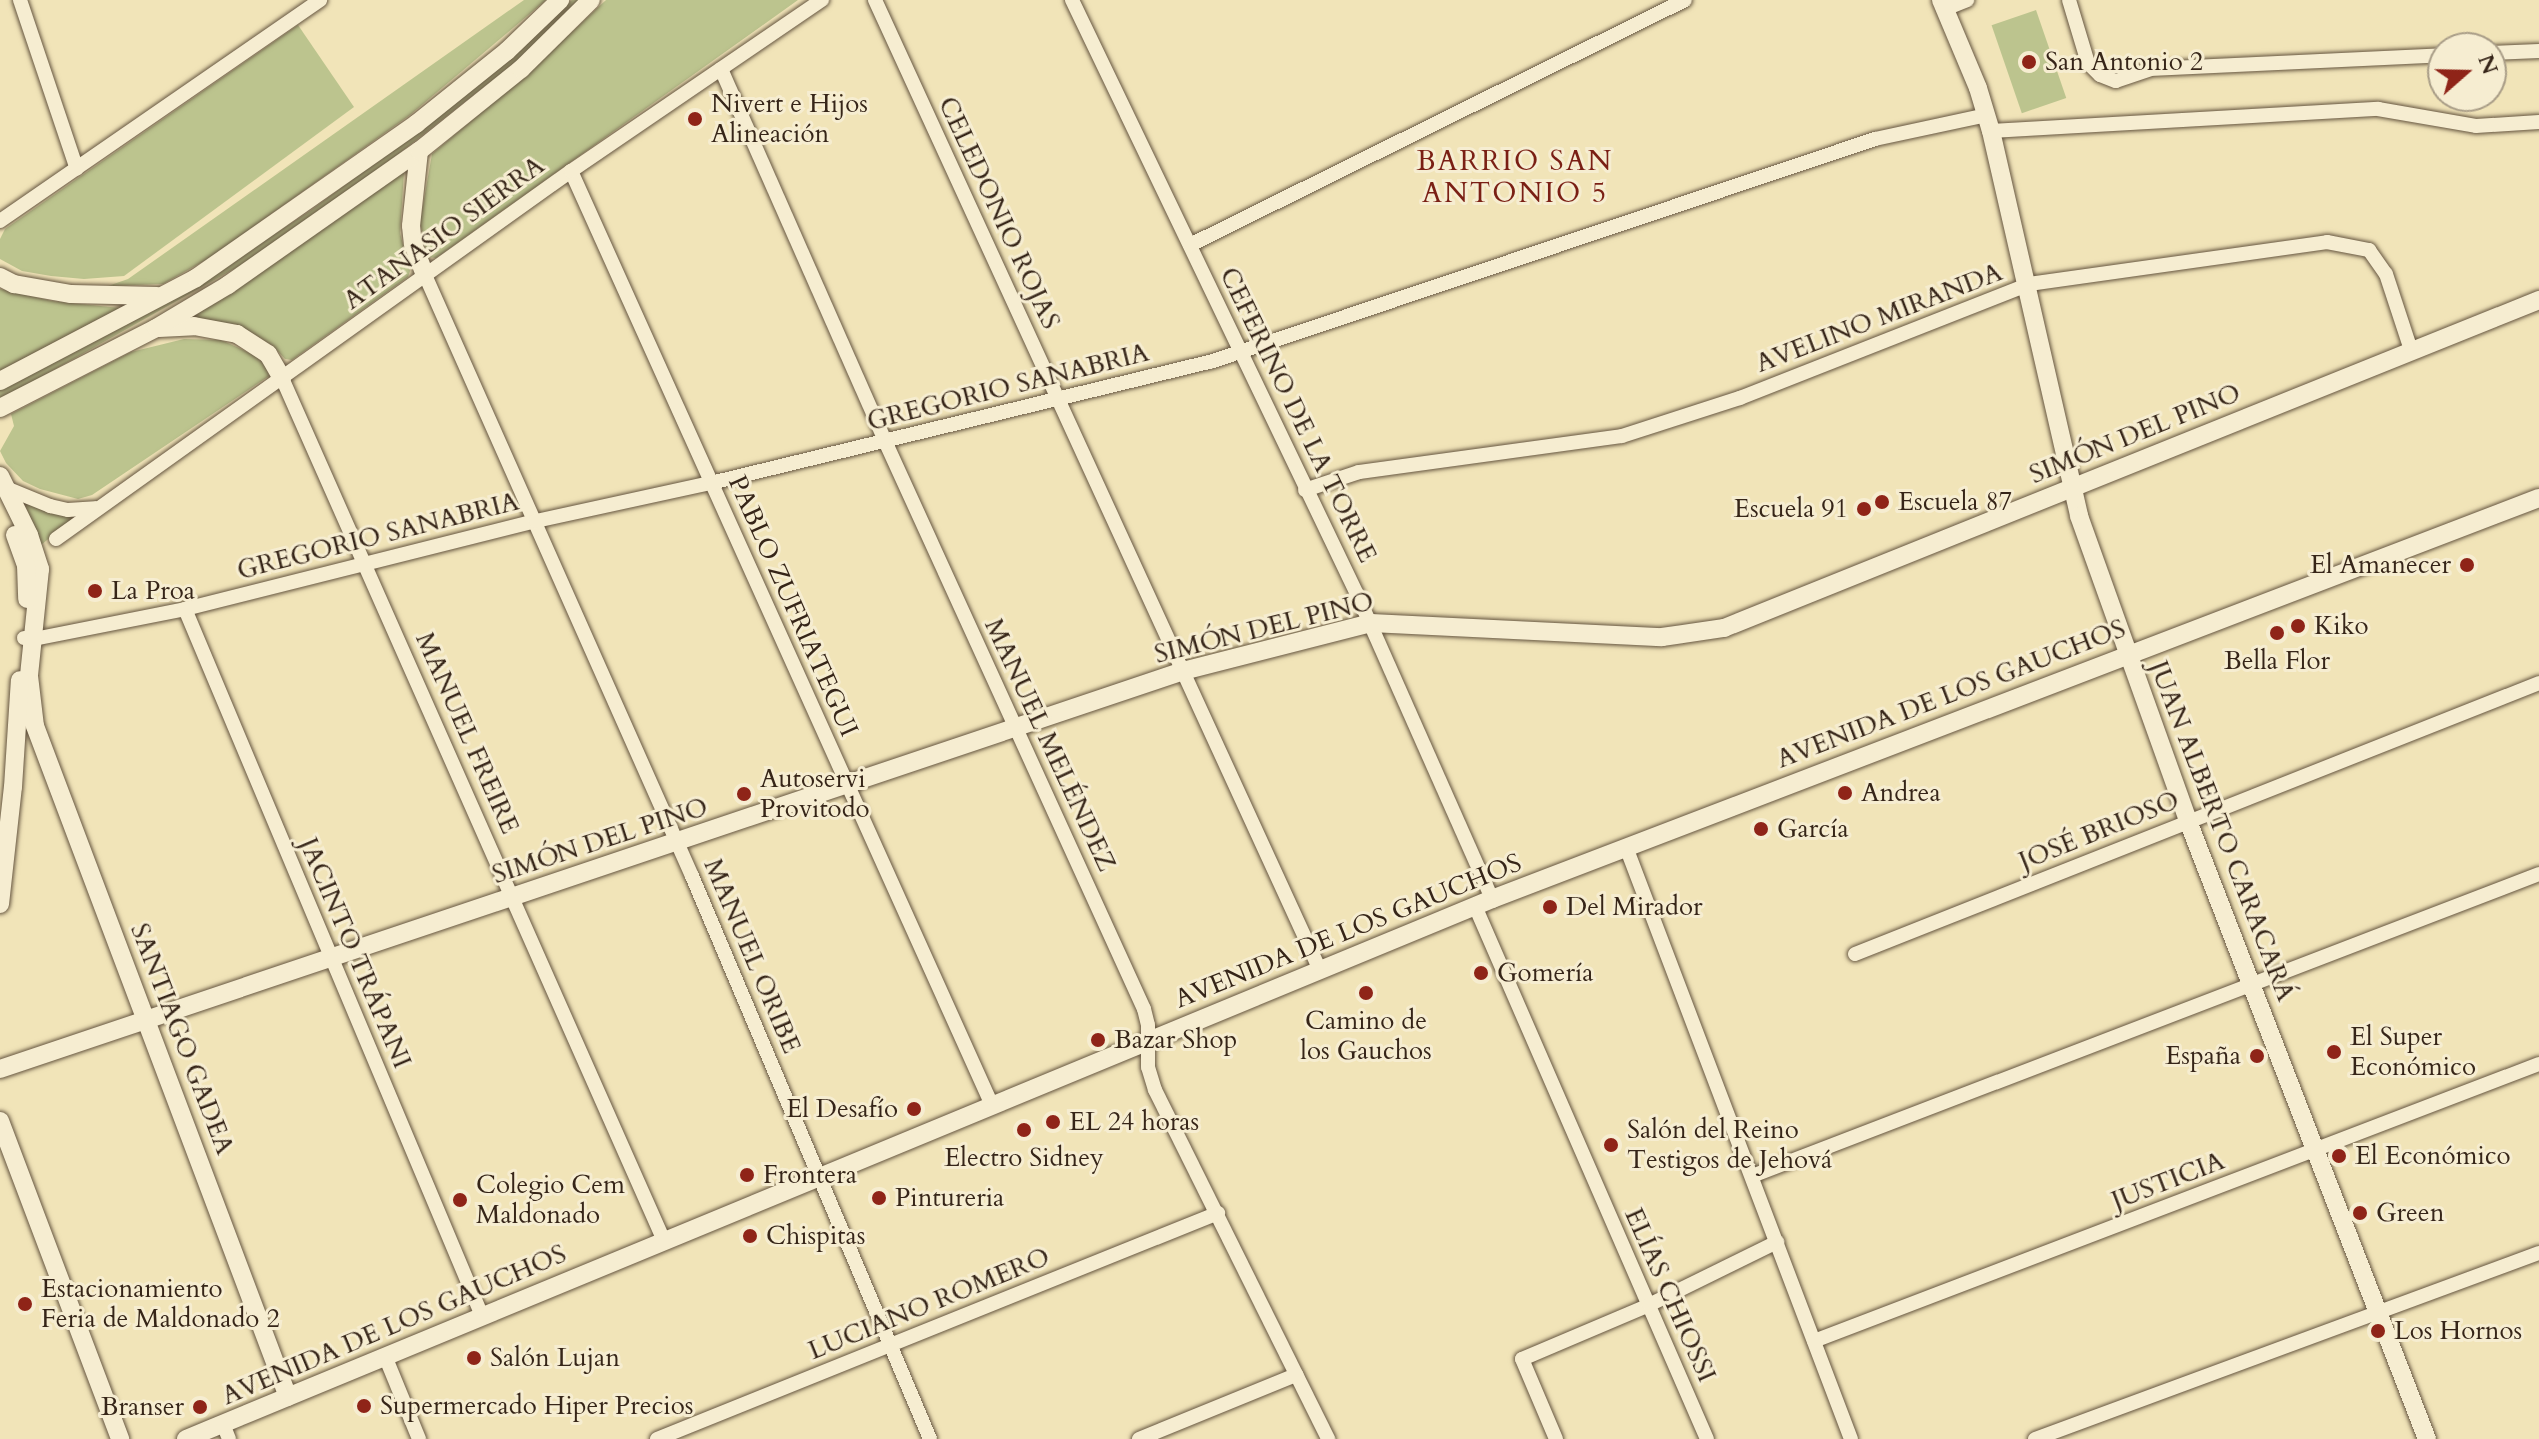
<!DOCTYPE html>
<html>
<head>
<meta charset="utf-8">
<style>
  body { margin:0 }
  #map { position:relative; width:2539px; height:1439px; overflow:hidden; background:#f1e4b8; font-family:Cardo,serif }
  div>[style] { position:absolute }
  .green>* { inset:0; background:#bcc48e; transform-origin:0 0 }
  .roads { filter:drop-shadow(0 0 2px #655540) drop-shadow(0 0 2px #655540) }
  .street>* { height:14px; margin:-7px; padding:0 7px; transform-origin:7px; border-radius:7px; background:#f6edd1 }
  .secondary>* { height:18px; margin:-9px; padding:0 9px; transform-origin:9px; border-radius:9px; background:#f6edd1 }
  .dots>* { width:22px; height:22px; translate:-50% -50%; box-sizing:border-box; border:4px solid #f6edd1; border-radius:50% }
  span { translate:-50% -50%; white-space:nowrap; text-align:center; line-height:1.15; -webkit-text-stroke:6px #f6edd1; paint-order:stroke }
  .poi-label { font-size:26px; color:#362518 }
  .left { translate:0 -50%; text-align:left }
  .right { translate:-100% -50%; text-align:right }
  .street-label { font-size:26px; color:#362518 }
  .neighbourhood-label { font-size:28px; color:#7a1f14; letter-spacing:2px }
  .north { position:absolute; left:2427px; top:32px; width:80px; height:80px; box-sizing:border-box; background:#f6edd1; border:2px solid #a99d87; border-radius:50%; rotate:70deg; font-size:22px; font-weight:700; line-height:32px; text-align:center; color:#362518 }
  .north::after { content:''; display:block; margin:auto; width:28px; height:36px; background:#8f2418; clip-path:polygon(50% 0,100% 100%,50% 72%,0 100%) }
</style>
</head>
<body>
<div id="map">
  <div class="green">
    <i style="clip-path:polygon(524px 0,546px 0,410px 115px,211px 257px,163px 284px,108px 286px,128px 279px)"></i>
    <i style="clip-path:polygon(572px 0,581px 0,518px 60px,374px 173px,248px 261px,0 400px,0 390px,192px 288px,310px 211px,452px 106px)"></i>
    <i style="clip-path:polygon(606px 0,798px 0,436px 258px,427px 257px,420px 222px,432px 154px,527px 74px)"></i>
    <i style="left:2036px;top:10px;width:93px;height:47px;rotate:71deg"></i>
    <i style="clip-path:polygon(298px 25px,354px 107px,124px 276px,84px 279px,51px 276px,22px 271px,0 259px,0 239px,5px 229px)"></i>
    <i style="clip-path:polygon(404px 172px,400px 233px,410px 271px,408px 277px,292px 360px,285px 359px,273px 346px,240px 326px,193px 317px)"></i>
    <i style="clip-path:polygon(0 289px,52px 301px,120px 308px,0 371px)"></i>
    <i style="clip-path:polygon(184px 339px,221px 340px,239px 348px,257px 357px,268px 369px,269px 376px,92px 495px,78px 499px,40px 489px,23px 481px,6px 463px,0 451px,14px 426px,11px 414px,131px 352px)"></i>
    <i style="clip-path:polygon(24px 502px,76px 516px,41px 545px)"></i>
  </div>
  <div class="roads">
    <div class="street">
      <i style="left:20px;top:0;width:178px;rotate:71.4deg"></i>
      <i style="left:875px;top:0;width:1067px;rotate:65.36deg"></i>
      <i style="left:1072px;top:0;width:659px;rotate:64.37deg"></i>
      <i style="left:1357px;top:594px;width:334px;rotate:66.1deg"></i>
      <i style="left:2069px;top:0;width:66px;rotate:73.2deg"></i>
      <i style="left:2088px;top:63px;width:17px;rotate:45deg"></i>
      <i style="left:2100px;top:75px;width:17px;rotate:21deg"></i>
      <i style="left:2116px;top:81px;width:36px;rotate:-19deg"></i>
      <i style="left:2150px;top:69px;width:293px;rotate:-2.7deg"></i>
      <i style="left:1945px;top:9px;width:24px;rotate:-22deg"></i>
      <i style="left:2491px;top:53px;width:48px;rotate:-2.4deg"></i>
      <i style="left:721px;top:69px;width:407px;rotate:66.2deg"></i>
      <i style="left:885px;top:441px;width:624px;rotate:65.49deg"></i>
      <i style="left:1144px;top:1009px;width:16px;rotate:76deg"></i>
      <i style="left:1148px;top:1025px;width:42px;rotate:90deg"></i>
      <i style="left:1148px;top:1067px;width:24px;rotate:73deg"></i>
      <i style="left:1155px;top:1090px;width:390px;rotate:63.6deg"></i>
      <i style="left:1991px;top:131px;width:388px;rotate:-3.3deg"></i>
      <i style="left:2378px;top:109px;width:99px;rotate:9.8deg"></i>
      <i style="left:2476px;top:126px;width:63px;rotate:-3.6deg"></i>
      <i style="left:571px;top:171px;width:1024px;rotate:65.74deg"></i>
      <i style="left:0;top:221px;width:389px;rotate:-34.6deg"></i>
      <i style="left:1190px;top:245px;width:552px;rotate:-26.33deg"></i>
      <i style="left:425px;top:275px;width:658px;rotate:66.05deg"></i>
      <i style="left:692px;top:876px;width:611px;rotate:67.08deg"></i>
      <i style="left:282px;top:378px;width:944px;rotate:66.12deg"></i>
      <i style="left:6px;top:488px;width:48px;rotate:22.2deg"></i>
      <i style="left:50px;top:506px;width:18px;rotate:13deg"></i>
      <i style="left:68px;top:510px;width:27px;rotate:-4deg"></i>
      <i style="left:1305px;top:490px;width:57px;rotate:-18.4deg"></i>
      <i style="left:1359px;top:472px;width:265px;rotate:-7.8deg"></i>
      <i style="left:1622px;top:436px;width:124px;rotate:-17.9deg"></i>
      <i style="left:1740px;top:398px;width:311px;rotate:-21.5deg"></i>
      <i style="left:2029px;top:284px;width:301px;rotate:-8deg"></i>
      <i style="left:2327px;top:242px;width:43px;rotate:10.8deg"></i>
      <i style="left:2369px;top:250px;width:29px;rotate:55deg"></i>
      <i style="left:2386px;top:274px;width:80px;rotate:71.8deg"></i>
      <i style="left:56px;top:539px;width:633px;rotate:-35.55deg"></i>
      <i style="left:571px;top:171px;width:304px;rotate:-34.3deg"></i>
      <i style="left:185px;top:609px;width:767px;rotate:67.21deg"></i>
      <i style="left:24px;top:638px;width:10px;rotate:6deg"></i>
      <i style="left:34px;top:639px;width:154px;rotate:-11.2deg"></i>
      <i style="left:185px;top:609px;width:362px;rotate:-14.1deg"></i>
      <i style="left:536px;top:521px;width:179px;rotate:-12.3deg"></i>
      <i style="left:711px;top:483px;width:517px;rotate:-13.66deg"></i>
      <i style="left:1213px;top:361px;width:698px;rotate:-18.54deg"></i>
      <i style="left:1875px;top:139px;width:115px;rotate:-12.1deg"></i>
      <i style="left:1626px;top:847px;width:633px;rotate:69.19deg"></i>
      <i style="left:1475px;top:906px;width:581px;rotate:66.48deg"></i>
      <i style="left:1855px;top:954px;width:736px;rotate:-21.61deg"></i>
      <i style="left:1752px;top:1176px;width:843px;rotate:-20.99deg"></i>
      <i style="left:1814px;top:1341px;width:776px;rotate:-20.91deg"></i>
      <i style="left:385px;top:1356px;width:90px;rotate:67.7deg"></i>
      <i style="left:223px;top:1424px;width:16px;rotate:68deg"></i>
      <i style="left:657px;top:1439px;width:605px;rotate:-21.94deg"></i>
      <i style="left:1139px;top:1439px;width:170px;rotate:-22.2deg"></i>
      <i style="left:1556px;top:1439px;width:87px;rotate:-113deg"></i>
      <i style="left:1522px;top:1359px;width:138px;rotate:-23deg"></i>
      <i style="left:1649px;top:1305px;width:143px;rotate:-26.2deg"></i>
      <i style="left:2035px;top:1439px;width:537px;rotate:-20.26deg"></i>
    </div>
    <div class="secondary">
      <i style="left:1941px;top:0;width:95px;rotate:67.2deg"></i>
      <i style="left:1978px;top:88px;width:45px;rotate:73.2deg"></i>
      <i style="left:1991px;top:131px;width:395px;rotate:77.1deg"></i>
      <i style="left:2079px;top:516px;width:324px;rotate:70.3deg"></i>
      <i style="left:2188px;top:821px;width:663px;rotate:68.86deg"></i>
      <i style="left:419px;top:151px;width:75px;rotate:96.1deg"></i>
      <i style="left:411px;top:226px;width:18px;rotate:84deg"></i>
      <i style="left:413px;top:244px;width:33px;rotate:69deg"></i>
      <i style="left:0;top:277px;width:16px;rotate:27deg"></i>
      <i style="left:14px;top:284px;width:58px;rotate:10deg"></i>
      <i style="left:71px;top:294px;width:86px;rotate:1.3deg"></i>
      <i style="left:159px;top:328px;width:35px;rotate:-3deg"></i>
      <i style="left:194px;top:326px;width:44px;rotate:10.5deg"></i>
      <i style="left:237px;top:334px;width:37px;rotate:33deg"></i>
      <i style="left:268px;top:354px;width:28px;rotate:60deg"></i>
      <i style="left:0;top:381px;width:221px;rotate:-27.7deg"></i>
      <i style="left:196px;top:278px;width:269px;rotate:-35deg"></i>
      <i style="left:416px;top:124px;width:117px;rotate:-38.7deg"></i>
      <i style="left:507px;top:51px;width:74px;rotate:-43.9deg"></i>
      <i style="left:0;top:408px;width:175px;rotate:-27.1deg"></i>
      <i style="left:156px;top:328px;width:84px;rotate:-30.8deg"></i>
      <i style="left:228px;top:285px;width:233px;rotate:-35.1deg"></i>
      <i style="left:419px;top:151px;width:131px;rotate:-38.8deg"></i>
      <i style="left:521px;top:69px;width:98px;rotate:-44.6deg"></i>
      <i style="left:0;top:476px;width:66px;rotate:63.8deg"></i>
      <i style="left:29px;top:535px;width:36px;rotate:72deg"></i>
      <i style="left:40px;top:569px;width:108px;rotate:95.9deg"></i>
      <i style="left:29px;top:676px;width:50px;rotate:83.2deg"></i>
      <i style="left:35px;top:726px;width:717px;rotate:69.34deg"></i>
      <i style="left:15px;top:535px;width:32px;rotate:70deg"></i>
      <i style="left:26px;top:565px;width:34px;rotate:88deg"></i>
      <i style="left:0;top:904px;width:118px;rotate:-83.7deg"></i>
      <i style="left:13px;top:787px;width:107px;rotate:-86.3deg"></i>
      <i style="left:0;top:1069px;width:1248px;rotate:-18.59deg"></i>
      <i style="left:1183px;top:671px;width:194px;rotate:-14.3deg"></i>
      <i style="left:1371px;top:623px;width:291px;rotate:2.8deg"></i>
      <i style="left:1662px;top:637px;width:63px;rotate:-8.3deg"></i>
      <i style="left:1724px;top:628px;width:879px;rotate:-21.92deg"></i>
      <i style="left:0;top:1121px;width:340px;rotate:69.3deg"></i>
      <i style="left:186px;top:1439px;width:1413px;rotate:-22.46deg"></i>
      <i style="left:1492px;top:899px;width:1121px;rotate:-20.96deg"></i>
    </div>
  </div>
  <div class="dots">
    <i style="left:2029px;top:62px;background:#8f2418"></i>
    <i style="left:695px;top:119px;background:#8f2418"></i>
    <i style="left:1882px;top:502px;background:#8f2418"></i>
    <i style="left:1864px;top:509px;background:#8f2418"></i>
    <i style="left:2467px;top:565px;background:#8f2418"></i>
    <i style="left:95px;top:591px;background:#8f2418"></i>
    <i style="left:2298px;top:626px;background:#8f2418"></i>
    <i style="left:2277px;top:633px;background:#8f2418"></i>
    <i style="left:1845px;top:793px;background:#8f2418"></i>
    <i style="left:744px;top:794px;background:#8f2418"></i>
    <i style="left:1761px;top:829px;background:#8f2418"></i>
    <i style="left:1550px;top:907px;background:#8f2418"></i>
    <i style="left:1481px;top:973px;background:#8f2418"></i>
    <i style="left:1366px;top:993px;background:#8f2418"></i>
    <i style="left:1098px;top:1040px;background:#8f2418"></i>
    <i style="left:2334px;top:1052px;background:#8f2418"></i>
    <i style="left:2257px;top:1056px;background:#8f2418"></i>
    <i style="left:914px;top:1109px;background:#8f2418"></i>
    <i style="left:1053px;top:1122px;background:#8f2418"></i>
    <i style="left:1024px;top:1130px;background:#8f2418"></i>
    <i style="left:1611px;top:1145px;background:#8f2418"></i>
    <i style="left:2339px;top:1156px;background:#8f2418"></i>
    <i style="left:747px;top:1175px;background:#8f2418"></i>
    <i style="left:879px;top:1198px;background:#8f2418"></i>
    <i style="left:460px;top:1200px;background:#8f2418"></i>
    <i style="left:2360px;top:1213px;background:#8f2418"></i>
    <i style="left:750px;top:1236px;background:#8f2418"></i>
    <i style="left:25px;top:1304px;background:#8f2418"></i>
    <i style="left:2378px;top:1331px;background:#8f2418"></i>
    <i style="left:474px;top:1358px;background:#8f2418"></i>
    <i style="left:364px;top:1406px;background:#8f2418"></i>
    <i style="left:200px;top:1407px;background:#8f2418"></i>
  </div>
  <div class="poi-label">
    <span class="left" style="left:2045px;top:62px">San Antonio 2</span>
    <span class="left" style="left:711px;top:119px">Nivert e Hijos<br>Alineación</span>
    <span class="left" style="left:1898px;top:502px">Escuela 87</span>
    <span class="right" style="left:1848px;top:509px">Escuela 91</span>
    <span class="right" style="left:2451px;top:565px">El Amanecer</span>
    <span class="left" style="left:111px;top:591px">La Proa</span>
    <span class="left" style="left:2314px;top:626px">Kiko</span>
    <span style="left:2277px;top:661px">Bella Flor</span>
    <span class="left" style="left:760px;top:794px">Autoservi<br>Provitodo</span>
    <span class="left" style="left:1861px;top:793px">Andrea</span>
    <span class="left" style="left:1777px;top:829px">García</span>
    <span class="left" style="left:1566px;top:907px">Del Mirador</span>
    <span class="left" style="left:1497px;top:973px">Gomería</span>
    <span style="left:1366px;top:1036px">Camino de<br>los Gauchos</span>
    <span class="left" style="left:2350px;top:1052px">El Super<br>Económico</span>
    <span class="left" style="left:1114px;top:1040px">Bazar Shop</span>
    <span class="right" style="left:2241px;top:1056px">España</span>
    <span class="right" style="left:898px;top:1109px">El Desafío</span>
    <span class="left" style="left:1069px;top:1122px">EL 24 horas</span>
    <span class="left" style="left:1627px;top:1145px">Salón del Reino<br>Testigos de Jehová</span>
    <span class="left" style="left:2355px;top:1156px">El Económico</span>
    <span style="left:1024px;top:1158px">Electro Sidney</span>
    <span class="left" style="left:763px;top:1175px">Frontera</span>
    <span class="left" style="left:476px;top:1200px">Colegio Cem<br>Maldonado</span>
    <span class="left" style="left:895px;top:1198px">Pintureria</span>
    <span class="left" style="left:2376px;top:1213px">Green</span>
    <span class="left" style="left:766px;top:1236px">Chispitas</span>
    <span class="left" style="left:41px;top:1304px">Estacionamiento<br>Feria de Maldonado 2</span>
    <span class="left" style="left:2394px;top:1331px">Los Hornos</span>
    <span class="left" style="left:490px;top:1358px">Salón Lujan</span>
    <span class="left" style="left:380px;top:1406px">Supermercado Hiper Precios</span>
    <span class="right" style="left:184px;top:1407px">Branser</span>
  </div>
  <div class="street-label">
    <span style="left:999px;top:213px;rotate:65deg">CELEDONIO ROJAS</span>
    <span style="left:444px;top:233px;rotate:-36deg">ATANASIO SIERRA</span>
    <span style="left:1879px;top:318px;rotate:-21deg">AVELINO MIRANDA</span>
    <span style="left:1008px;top:387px;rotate:-14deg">GREGORIO SANABRIA</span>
    <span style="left:1298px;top:415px;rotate:64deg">CEFERINO DE LA TORRE</span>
    <span style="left:2135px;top:434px;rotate:-22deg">SIMÓN DEL PINO</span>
    <span style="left:378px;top:536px;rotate:-14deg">GREGORIO SANABRIA</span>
    <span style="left:793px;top:606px;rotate:66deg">PABLO ZUFRIATEGUI</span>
    <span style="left:1264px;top:628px;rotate:-14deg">SIMÓN DEL PINO</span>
    <span style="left:1951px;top:694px;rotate:-21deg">AVENIDA DE LOS GAUCHOS</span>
    <span style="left:467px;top:733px;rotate:66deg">MANUEL FREIRE</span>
    <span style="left:1050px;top:745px;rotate:65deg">MANUEL MELÉNDEZ</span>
    <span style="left:2099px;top:831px;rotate:-22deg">JOSÉ BRIOSO</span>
    <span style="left:2222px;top:831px;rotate:69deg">JUAN ALBERTO CARACARÁ</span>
    <span style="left:600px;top:841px;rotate:-18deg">SIMÓN DEL PINO</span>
    <span style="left:1348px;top:931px;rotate:-22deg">AVENIDA DE LOS GAUCHOS</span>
    <span style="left:355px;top:953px;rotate:67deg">JACINTO TRÁPANI</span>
    <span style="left:752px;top:956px;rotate:67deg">MANUEL ORIBE</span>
    <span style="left:182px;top:1039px;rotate:69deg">SANTIAGO GADEA</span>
    <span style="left:2168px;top:1181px;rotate:-21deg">JUSTICIA</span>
    <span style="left:1670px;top:1295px;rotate:66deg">ELÍAS CHIOSSI</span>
    <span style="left:929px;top:1304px;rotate:-22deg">LUCIANO ROMERO</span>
    <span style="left:394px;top:1325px;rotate:-23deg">AVENIDA DE LOS GAUCHOS</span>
  </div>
  <div class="neighbourhood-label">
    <span style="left:1515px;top:177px">BARRIO SAN<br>ANTONIO 5</span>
  </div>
  <div class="north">N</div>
</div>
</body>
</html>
